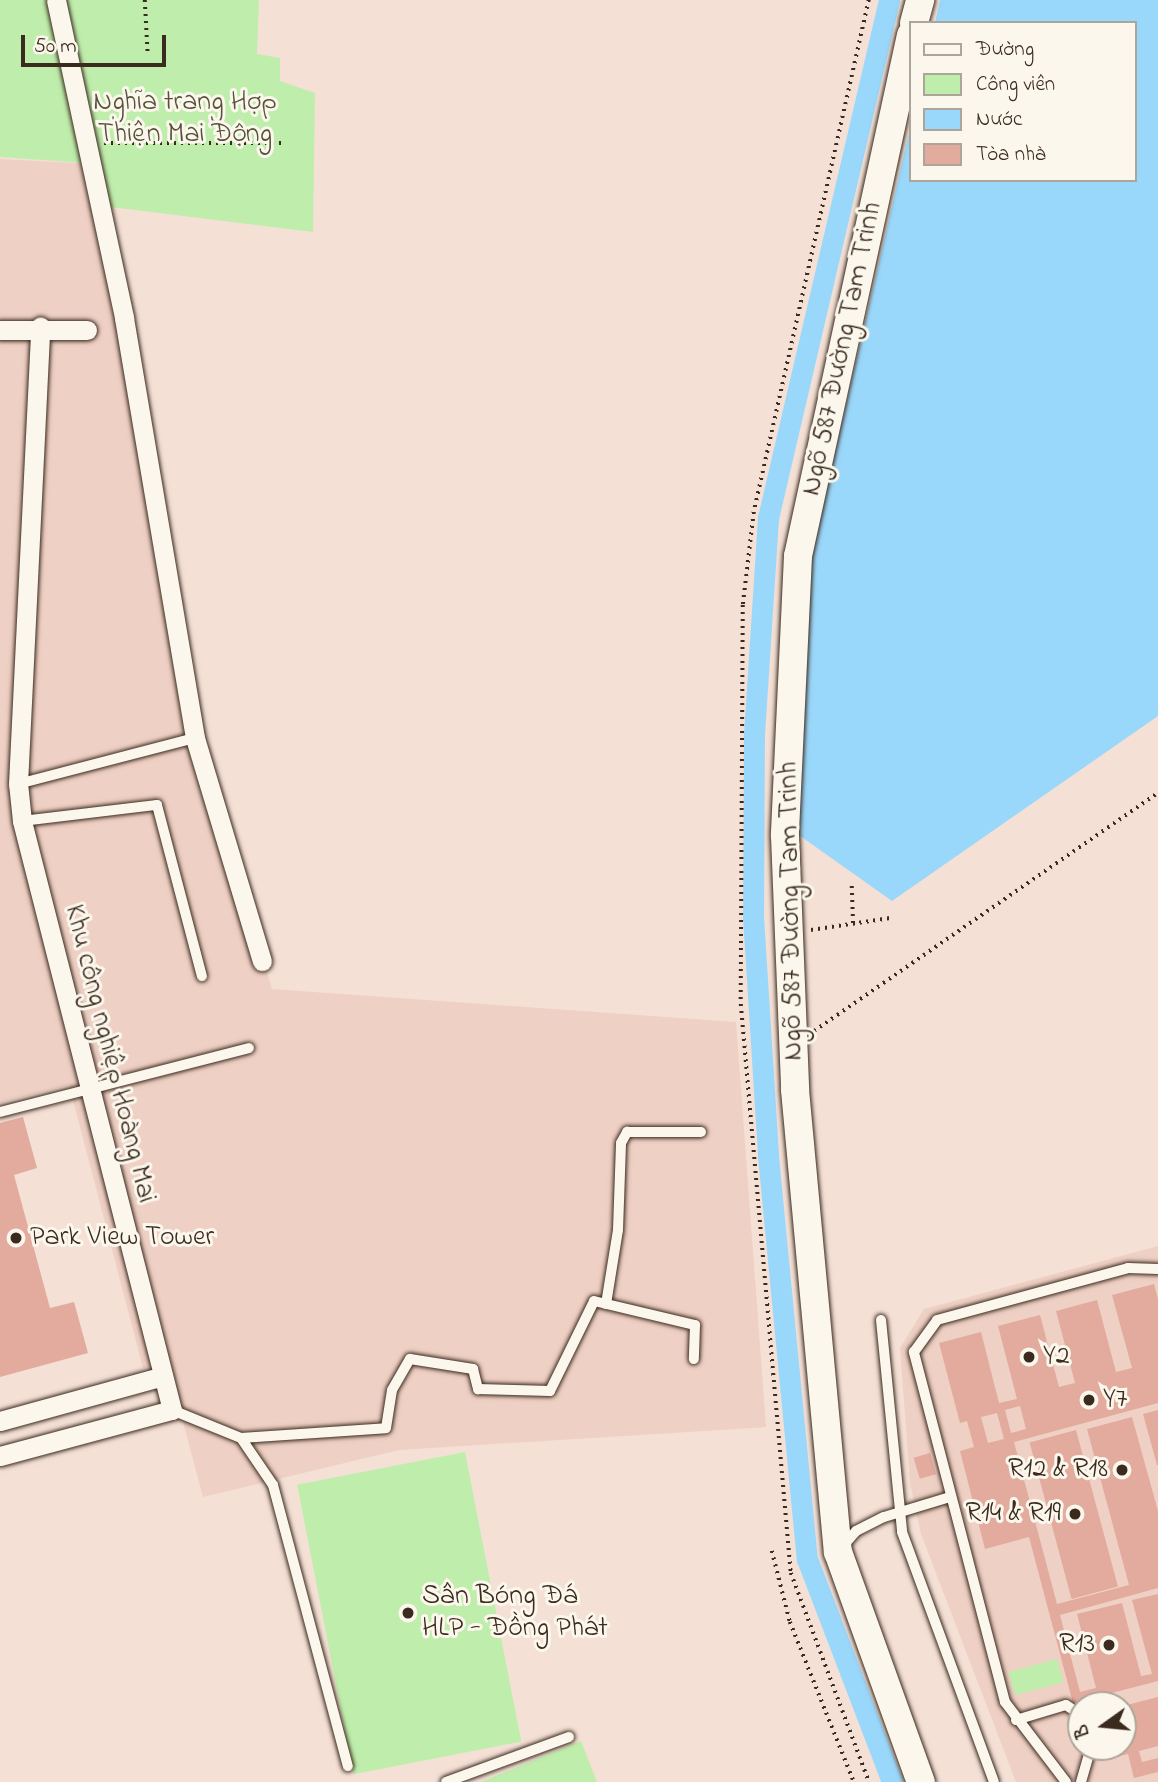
<!DOCTYPE html>
<html>
<head>
<meta charset="utf-8">
<style>
  body { margin:0 }
  #map { position:relative; width:1158px; height:1782px; overflow:hidden; background:#f4e0d5; font-family:"Indie Flower",sans-serif }
  div>[style] { position:absolute }
  .built>* { inset:0; background:#efd0c4 }
  .green>* { inset:0; background:#bfeeac; transform-origin:0 0 }
  .water>* { inset:0; background:#9ad8fb }
  .canal>* { height:21px; margin:-10.5px; padding:0 10.5px; transform-origin:10.5px; border-radius:10.5px; background:#9ad8fb }
  .building>* { inset:0; background:#e3aa9e; transform-origin:0 0 }
  .path>* { height:3.5px; margin-top:-1.75px; transform-origin:0; background:repeating-linear-gradient(90deg,#3b2a1e 0 2px,transparent 0 7px) }
  .roads { filter:drop-shadow(0 0 2px #3b2a1e) drop-shadow(0 0 2px #3b2a1e) }
  .lane>* { height:10px; margin:-5px; padding:0 5px; transform-origin:5px; border-radius:5px; background:#fbf7ec }
  .street>* { height:19px; margin:-9.5px; padding:0 9.5px; transform-origin:9.5px; border-radius:9.5px; background:#fbf7ec }
  .secondary>* { height:28px; margin:-14px; padding:0 14px; transform-origin:14px; border-radius:14px; background:#fbf7ec }
  .dots>* { width:19px; height:19px; translate:-50% -50%; box-sizing:border-box; border:4px solid #fbf7ec; border-radius:50% }
  span { translate:-50% -50%; white-space:nowrap; text-align:center; line-height:1.15; -webkit-text-stroke:6px #fbf7ec; paint-order:stroke }
  .park-label { font-size:28px; color:#55513a }
  .street-label { font-size:28px; color:#3b2a1e }
  .poi-label { font-size:28px; color:#3b2a1e }
  .left { translate:0 -50%; text-align:left }
  .right { translate:-100% -50%; text-align:right }
  .legend { position:absolute; left:909px; top:21px; width:228px; height:161px; box-sizing:border-box; background:#fbf7ec; border:2px solid #aea59a; margin:0; padding:9px 12px; list-style:none; font-size:21px; color:#3b2a1e }
  .legend li { display:flex; align-items:center; gap:14px; height:35px }
  .legend b { width:35px; border:2px solid #aea59a }
  .north { position:absolute; left:1067px; top:1691px; width:70px; height:70px; box-sizing:border-box; background:#fbf7ec; border:2px solid #aea59a; border-radius:50%; rotate:255deg; font-size:19px; font-weight:700; line-height:28px; text-align:center; color:#3b2a1e }
  .north::after { content:''; display:block; margin:auto; width:24px; height:32px; background:#3b2a1e; clip-path:polygon(50% 0,100% 100%,50% 72%,0 100%) }
  .scale { position:absolute; left:21px; top:35px; width:145px; height:32px; box-sizing:border-box; border:4px solid #3b2a1e; border-top:0; padding-left:9px; font-size:21px; line-height:24px; white-space:nowrap; color:#3b2a1e; -webkit-text-stroke:5px #fbf7ec; paint-order:stroke }
</style>
</head>
<body>
<div id="map">
  <div class="built">
    <i style="clip-path:polygon(0 159px,94px 164px,200px 739px,272px 989px,736px 1022px,766px 1427px,399px 1450px,203px 1497px,167px 1362px,143px 1368px,69px 1085px,0 1103px)"></i>
    <i style="clip-path:polygon(evenodd,1158px 1246px,1158px 1782px,1016px 1782px,921px 1534px,910px 1483px,900px 1348px,924px 1309px,1158px 1246px,1081px 1705px,1123px 1705px,1123px 1747px,1081px 1747px,1081px 1705px)"></i>
  </div>
  <div class="green">
    <i style="clip-path:polygon(0 0,51px 0,84px 163px,0 157px)"></i>
    <i style="clip-path:polygon(64px 0,259px 0,257px 54px,280px 58px,280px 81px,315px 93px,313px 232px,103px 206px)"></i>
    <i style="left:465px;top:1452px;width:295px;height:171px;rotate:79deg"></i>
    <i style="left:1057px;top:1659px;width:24px;height:50px;rotate:75deg"></i>
    <i style="clip-path:polygon(581px 1741px,597px 1782px,481px 1782px)"></i>
  </div>
  <div class="water">
    <i style="clip-path:polygon(940px 0,1158px 0,1158px 716px,892px 901px,796px 833px,807px 573px,911px 124px,911px 180px,1135px 180px,1135px 23px,935px 23px)"></i>
  </div>
  <div class="canal">
    <i style="left:889px;top:0;width:532px;rotate:103.15deg"></i>
    <i style="left:768px;top:518px;width:217px;rotate:93.7deg"></i>
    <i style="left:754px;top:735px;width:181px;rotate:90.3deg"></i>
    <i style="left:753px;top:916px;width:240px;rotate:86.4deg"></i>
    <i style="left:768px;top:1156px;width:405px;rotate:84.5deg"></i>
    <i style="left:807px;top:1559px;width:239px;rotate:69.1deg"></i>
  </div>
  <div class="building">
    <i style="clip-path:polygon(23px 1117px,37px 1168px,14px 1175px,50px 1308px,74px 1302px,88px 1353px,0 1377px,0 1123px)"></i>
    <i style="clip-path:polygon(evenodd,1154px 1284px,1158px 1299px,1158px 1403px,1014px 1442px,1057px 1604px,1129px 1585px,1087px 1429px,1132px 1417px,1158px 1511px,1158px 1588px,1060px 1615px,1080px 1692px,1096px 1688px,1077px 1614px,1122px 1603px,1141px 1676px,1152px 1674px,1132px 1600px,1158px 1594px,1158px 1681px,1073px 1703px,1029px 1537px,985px 1549px,960px 1451px,974px 1447px,967px 1421px,960px 1423px,939px 1343px,981px 1332px,999px 1403px,1017px 1399px,998px 1326px,1040px 1315px,1059px 1387px,1075px 1383px,1056px 1311px,1097px 1300px,1116px 1372px,1132px 1368px,1112px 1295px,1154px 1284px,1020px 1406px,1026px 1429px,1011px 1433px,1005px 1410px,1020px 1406px,1154px 1284px,997px 1413px,1004px 1439px,988px 1443px,981px 1417px,997px 1413px)"></i>
    <i style="clip-path:polygon(1158px 1410px,1158px 1465px,1157px 1465px,1143px 1414px)"></i>
    <i style="left:1076px;top:1430px;width:162px;height:48px;rotate:75deg"></i>
    <i style="left:930px;top:1453px;width:22px;height:17px;rotate:74deg"></i>
    <i style="clip-path:polygon(1158px 1697px,1158px 1746px,1139px 1751px,1142px 1762px,1158px 1758px,1158px 1772px,1134px 1778px,1128px 1754px,1104px 1760px,1100px 1747px,1123px 1747px,1123px 1706px)"></i>
  </div>
  <div class="path">
    <i style="left:145px;top:0;width:56px;rotate:86.9deg"></i>
    <i style="left:869px;top:0;width:525px;rotate:102.66deg"></i>
    <i style="left:754px;top:512px;width:94px;rotate:96.7deg"></i>
    <i style="left:743px;top:605px;width:399px;rotate:90.3deg"></i>
    <i style="left:741px;top:1004px;width:571px;rotate:84.98deg"></i>
    <i style="left:791px;top:1573px;width:223px;rotate:69.5deg"></i>
    <i style="left:104px;top:143px;width:180px"></i>
    <i style="left:852px;top:886px;width:38px;rotate:88deg"></i>
    <i style="left:811px;top:930px;width:80px;rotate:-8.6deg"></i>
    <i style="left:814px;top:1031px;width:418px;rotate:-34.7deg"></i>
    <i style="left:772px;top:1551px;width:73px;rotate:75.8deg"></i>
    <i style="left:790px;top:1622px;width:172px;rotate:68.2deg"></i>
  </div>
  <div class="roads">
    <div class="lane">
      <i style="left:18px;top:784px;width:183px;rotate:-14.6deg"></i>
      <i style="left:22px;top:821px;width:136px;rotate:-6.8deg"></i>
      <i style="left:157px;top:805px;width:177px;rotate:75.3deg"></i>
      <i style="left:0;top:1112px;width:257px;rotate:-14.4deg"></i>
      <i style="left:606px;top:1304px;width:75px;rotate:-80.8deg"></i>
      <i style="left:618px;top:1230px;width:87px;rotate:-88deg"></i>
      <i style="left:621px;top:1143px;width:13px;rotate:-61deg"></i>
      <i style="left:627px;top:1132px;width:74px"></i>
      <i style="left:881px;top:1320px;width:213px;rotate:84.3deg"></i>
      <i style="left:902px;top:1532px;width:266px;rotate:69.8deg"></i>
      <i style="left:172px;top:1410px;width:74px;rotate:22.1deg"></i>
      <i style="left:241px;top:1438px;width:57px;rotate:55.8deg"></i>
      <i style="left:273px;top:1485px;width:291px;rotate:75.1deg"></i>
      <i style="left:241px;top:1438px;width:145px;rotate:-3.9deg"></i>
      <i style="left:386px;top:1428px;width:38px;rotate:-81deg"></i>
      <i style="left:392px;top:1390px;width:36px;rotate:-60deg"></i>
      <i style="left:410px;top:1359px;width:64px;rotate:9deg"></i>
      <i style="left:473px;top:1369px;width:21px;rotate:76deg"></i>
      <i style="left:478px;top:1389px;width:72px;rotate:1.6deg"></i>
      <i style="left:550px;top:1391px;width:100px;rotate:-63.9deg"></i>
      <i style="left:594px;top:1301px;width:104px;rotate:13.4deg"></i>
      <i style="left:695px;top:1325px;width:34px;rotate:92deg"></i>
      <i style="left:843px;top:1546px;width:20px;rotate:-49deg"></i>
      <i style="left:856px;top:1531px;width:31px;rotate:-27deg"></i>
      <i style="left:884px;top:1517px;width:69px;rotate:-16.9deg"></i>
      <i style="left:1016px;top:1720px;width:52px;rotate:-16.7deg"></i>
      <i style="left:1066px;top:1705px;width:18px;rotate:34deg"></i>
      <i style="left:446px;top:1782px;width:131px;rotate:-20.1deg"></i>
      <i style="left:1066px;top:1782px;width:101px;rotate:-127.3deg"></i>
      <i style="left:1005px;top:1702px;width:362px;rotate:-104.6deg"></i>
      <i style="left:914px;top:1352px;width:39px;rotate:-54deg"></i>
      <i style="left:937px;top:1320px;width:198px;rotate:-15.2deg"></i>
      <i style="left:1128px;top:1268px;width:30px;rotate:2deg"></i>
      <i style="left:1081px;top:1782px;width:36px;rotate:-74deg"></i>
    </div>
    <div class="street">
      <i style="left:56px;top:0;width:325px;rotate:77.9deg"></i>
      <i style="left:124px;top:318px;width:426px;rotate:80.4deg"></i>
      <i style="left:195px;top:738px;width:233px;rotate:73.3deg"></i>
      <i style="left:0;top:330px;width:87px"></i>
      <i style="left:0;top:1421px;width:169px;rotate:-15.4deg"></i>
      <i style="left:0;top:1456px;width:178px;rotate:-15deg"></i>
      <i style="left:172px;top:1410px;width:608px;rotate:-104.29deg"></i>
      <i style="left:22px;top:821px;width:37px;rotate:-96deg"></i>
      <i style="left:18px;top:784px;width:458px;rotate:-87.2deg"></i>
    </div>
    <div class="secondary">
      <i style="left:914px;top:23px;width:24px;rotate:-75deg"></i>
      <i style="left:911px;top:35px;width:533px;rotate:102.24deg"></i>
      <i style="left:798px;top:556px;width:280px;rotate:92.7deg"></i>
      <i style="left:785px;top:836px;width:254px;rotate:87.7deg"></i>
      <i style="left:795px;top:1090px;width:464px;rotate:84.7deg"></i>
      <i style="left:838px;top:1552px;width:245px;rotate:70.2deg"></i>
    </div>
  </div>
  <div class="dots">
    <i style="left:16px;top:1238px;background:#3b2a1e"></i>
    <i style="left:1029px;top:1357px;background:#3b2a1e"></i>
    <i style="left:1089px;top:1400px;background:#3b2a1e"></i>
    <i style="left:1122px;top:1470px;background:#3b2a1e"></i>
    <i style="left:1075px;top:1514px;background:#3b2a1e"></i>
    <i style="left:408px;top:1613px;background:#3b2a1e"></i>
    <i style="left:1109px;top:1645px;background:#3b2a1e"></i>
  </div>
  <div class="park-label">
    <span style="left:185px;top:119px">Nghĩa trang Hợp<br>Thiện Mai Động</span>
  </div>
  <div class="street-label">
    <span style="left:843px;top:349px;rotate:-78deg">Ngõ 587 Đường Tam Trinh</span>
    <span style="left:792px;top:911px;rotate:-91deg">Ngõ 587 Đường Tam Trinh</span>
    <span style="left:109px;top:1054px;rotate:76deg">Khu công nghiệp Hoàng Mai</span>
  </div>
  <div class="poi-label">
    <span class="left" style="left:30px;top:1238px">Park View Tower</span>
    <span class="left" style="left:1043px;top:1357px">Y2</span>
    <span class="left" style="left:1103px;top:1400px">Y7</span>
    <span class="right" style="left:1108px;top:1470px">R12 &amp; R18</span>
    <span class="right" style="left:1061px;top:1514px">R14 &amp; R19</span>
    <span class="left" style="left:422px;top:1613px">Sân Bóng Đá<br>HLP - Đồng Phát</span>
    <span class="right" style="left:1095px;top:1645px">R13</span>
  </div>
  <ul class="legend">
  <li><b style="height:9px;background:#fbf7ec"></b>Đường</li>
  <li><b style="height:19px;background:#bfeeac"></b>Công viên</li>
  <li><b style="height:19px;background:#9ad8fb"></b>Nước</li>
  <li><b style="height:19px;background:#e3aa9e"></b>Tòa nhà</li>
  </ul>
  <div class="north">B</div>
  <div class="scale">50 m</div>
</div>
</body>
</html>
